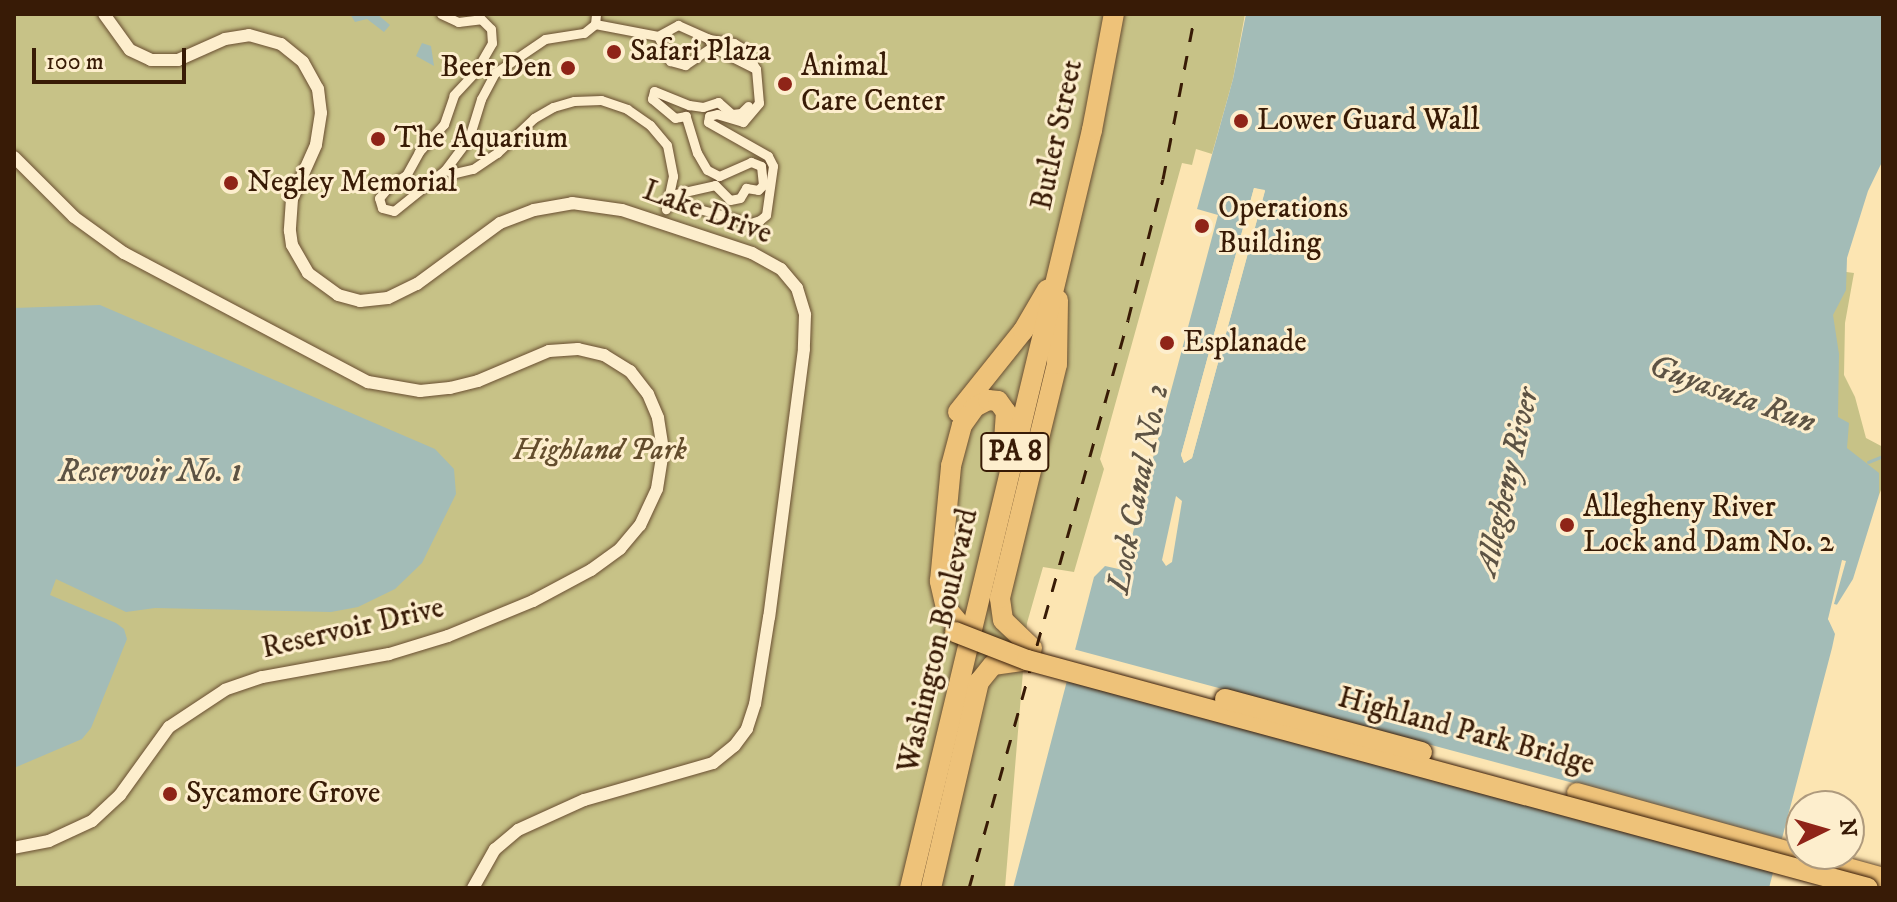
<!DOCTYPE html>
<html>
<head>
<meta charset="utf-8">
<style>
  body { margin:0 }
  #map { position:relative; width:1897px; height:902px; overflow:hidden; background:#fce5b2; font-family:"IM FELL DW Pica",serif }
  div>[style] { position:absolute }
  .green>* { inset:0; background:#c7c287 }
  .water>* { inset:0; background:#a3bcb7 }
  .pier>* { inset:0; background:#fce5b2; transform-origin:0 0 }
  .stream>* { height:3px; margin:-1.5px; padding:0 1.5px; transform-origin:1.5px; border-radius:1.5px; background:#a3bcb7 }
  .roads { filter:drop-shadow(0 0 2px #694e31) drop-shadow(0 0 2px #694e31) }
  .pedestrian>* { height:9px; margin:-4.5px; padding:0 4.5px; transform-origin:4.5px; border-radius:4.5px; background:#fdeecd }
  .minor>* { height:12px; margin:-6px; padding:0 6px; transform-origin:6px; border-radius:6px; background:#fdeecd }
  .trunk>* { height:20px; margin:-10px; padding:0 10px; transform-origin:10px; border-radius:10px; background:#eec279 }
  .rail>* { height:3px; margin-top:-1.5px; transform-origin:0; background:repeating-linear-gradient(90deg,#381b06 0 14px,transparent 0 28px) }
  .bridges { filter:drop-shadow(0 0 2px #381b06) drop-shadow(0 0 2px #381b06) }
  .trunk-bridge>* { height:20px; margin:-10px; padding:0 10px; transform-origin:10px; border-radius:10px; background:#eec279 }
  .dots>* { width:22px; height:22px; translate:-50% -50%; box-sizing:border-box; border:4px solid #fdeecd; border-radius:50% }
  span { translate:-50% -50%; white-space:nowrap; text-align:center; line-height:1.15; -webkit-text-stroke:6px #fdeecd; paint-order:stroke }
  .shield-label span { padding:2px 6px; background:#fdeecd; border:2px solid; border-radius:6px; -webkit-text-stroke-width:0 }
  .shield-label { font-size:28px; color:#381b06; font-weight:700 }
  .poi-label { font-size:30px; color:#381b06 }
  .left { translate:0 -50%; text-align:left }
  .right { translate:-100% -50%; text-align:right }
  .street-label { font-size:30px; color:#381b06 }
  .park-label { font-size:30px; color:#634d2d; font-style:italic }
  .water-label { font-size:32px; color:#5d5344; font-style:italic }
  .frame { position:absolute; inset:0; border:16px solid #381b06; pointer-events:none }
  .north { position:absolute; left:1785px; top:790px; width:80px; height:80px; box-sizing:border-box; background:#fdeecd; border:2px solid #ae9a7d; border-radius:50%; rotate:85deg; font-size:22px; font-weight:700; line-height:32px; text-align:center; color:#381b06 }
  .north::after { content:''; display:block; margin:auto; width:28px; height:36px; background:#8f2418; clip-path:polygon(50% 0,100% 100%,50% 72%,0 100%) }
  .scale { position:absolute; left:32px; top:48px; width:154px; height:36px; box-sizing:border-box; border:4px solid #381b06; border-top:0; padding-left:10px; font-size:24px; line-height:28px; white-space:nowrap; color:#381b06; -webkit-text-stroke:6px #fdeecd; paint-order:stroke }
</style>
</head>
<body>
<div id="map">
  <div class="green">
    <i style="clip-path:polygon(14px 14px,1245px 14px,1233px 79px,1212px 154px,1196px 149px,1192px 165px,1182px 163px,1100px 459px,1104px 469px,1074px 572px,1043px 567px,1027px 623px,1005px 888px,14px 888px)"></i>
    <i style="clip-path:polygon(1839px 271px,1854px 273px,1845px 323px,1844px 375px,1855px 397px,1866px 438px,1883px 447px,1883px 485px,1879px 495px,1820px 444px,1819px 347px)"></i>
  </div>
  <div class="water">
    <i style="clip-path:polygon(350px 14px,377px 14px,390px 25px,384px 32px,367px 19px,355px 22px)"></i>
    <i style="clip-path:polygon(evenodd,1246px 14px,1883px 14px,1883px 160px,1868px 191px,1847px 258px,1846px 290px,1833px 315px,1839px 354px,1838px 417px,1849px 423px,1847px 448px,1879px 473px,1879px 495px,1853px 579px,1828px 619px,1835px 634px,1832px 648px,1769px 888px,1013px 888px,1094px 577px,1105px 566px,1123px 570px,1218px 215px,1197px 209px,1233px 79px,1246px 14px,1254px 188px,1265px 191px,1192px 458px,1184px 463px,1181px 455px,1254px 188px)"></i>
    <i style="clip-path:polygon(422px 43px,431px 46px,434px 66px,416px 56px)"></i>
    <i style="clip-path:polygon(100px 305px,435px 449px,454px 469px,456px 494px,422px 563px,395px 589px,358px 607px,331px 612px,155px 608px,126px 612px,56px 579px,50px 595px,116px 623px,124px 629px,127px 639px,91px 728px,82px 739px,14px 768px,14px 308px)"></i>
  </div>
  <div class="pier">
    <i style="clip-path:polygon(evenodd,1254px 188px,1265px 190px,1192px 458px,1184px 463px,1181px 455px,1254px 188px,1257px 192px,1260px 193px,1186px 458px,1185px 455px,1257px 192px)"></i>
    <i style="clip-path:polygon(1176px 496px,1182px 501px,1172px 562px,1166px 566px,1162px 560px)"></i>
    <i style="clip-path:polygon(1842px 560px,1846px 561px,1834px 604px,1838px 605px,1832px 618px,1839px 635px,1828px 619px)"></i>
    <i style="left:1073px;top:649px;width:738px;height:30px;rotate:15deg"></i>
  </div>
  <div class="stream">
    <i style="left:1868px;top:462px;width:16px;rotate:-22deg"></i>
  </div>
  <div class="roads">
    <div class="pedestrian">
      <i style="left:441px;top:14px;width:19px;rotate:25deg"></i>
      <i style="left:458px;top:22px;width:23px;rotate:-7deg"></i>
      <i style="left:481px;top:19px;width:14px;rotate:45deg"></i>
      <i style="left:491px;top:29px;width:14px;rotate:86deg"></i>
      <i style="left:492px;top:43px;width:32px;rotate:120deg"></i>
      <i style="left:476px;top:71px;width:33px;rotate:133deg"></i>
      <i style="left:454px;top:95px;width:31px;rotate:109deg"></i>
      <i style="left:444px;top:124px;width:38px;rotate:132deg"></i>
      <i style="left:419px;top:152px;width:26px;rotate:119deg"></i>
      <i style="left:406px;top:175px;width:19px;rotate:148deg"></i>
      <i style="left:390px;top:185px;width:17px;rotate:130deg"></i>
      <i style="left:379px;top:198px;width:10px;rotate:73deg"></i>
      <i style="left:382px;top:208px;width:12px;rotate:14deg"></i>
      <i style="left:394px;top:211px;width:65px;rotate:-38.8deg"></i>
      <i style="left:445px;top:170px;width:40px;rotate:-53deg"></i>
      <i style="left:469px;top:138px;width:41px;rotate:-72.9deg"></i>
      <i style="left:481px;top:99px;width:30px;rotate:-62deg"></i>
      <i style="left:495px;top:73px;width:60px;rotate:-34.2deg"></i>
      <i style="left:545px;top:39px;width:39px;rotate:-9deg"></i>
      <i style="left:584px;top:33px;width:14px;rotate:-39deg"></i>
      <i style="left:595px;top:24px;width:10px;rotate:-84deg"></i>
      <i style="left:595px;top:24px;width:64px;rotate:10.8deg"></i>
      <i style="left:658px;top:36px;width:28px;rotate:64deg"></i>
      <i style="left:670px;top:61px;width:16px;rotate:15deg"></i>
      <i style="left:685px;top:65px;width:32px;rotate:-34deg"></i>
      <i style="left:712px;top:47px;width:9px;rotate:-111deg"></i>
      <i style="left:658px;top:36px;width:23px;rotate:-29deg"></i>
      <i style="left:678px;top:25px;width:34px;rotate:24deg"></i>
      <i style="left:709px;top:39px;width:25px;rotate:9deg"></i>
      <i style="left:734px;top:43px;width:12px;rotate:31deg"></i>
      <i style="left:744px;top:49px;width:23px;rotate:59deg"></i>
      <i style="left:756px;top:69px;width:34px;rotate:85deg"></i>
      <i style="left:759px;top:103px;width:25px;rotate:130deg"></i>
      <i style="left:743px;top:122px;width:27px;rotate:-163deg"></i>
      <i style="left:717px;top:114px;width:8px;rotate:166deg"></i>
      <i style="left:709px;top:116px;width:6px;rotate:99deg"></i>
      <i style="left:708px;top:122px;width:69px;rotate:29.5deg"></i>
      <i style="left:768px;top:156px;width:11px;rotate:63deg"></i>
      <i style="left:773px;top:166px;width:49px;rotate:98.1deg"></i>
      <i style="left:766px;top:215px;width:8px;rotate:140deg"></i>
      <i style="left:760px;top:220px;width:9px;rotate:162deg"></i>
      <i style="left:751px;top:223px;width:85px;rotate:-165deg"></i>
      <i style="left:712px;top:47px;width:49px;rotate:26.6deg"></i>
      <i style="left:445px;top:170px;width:10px;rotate:17deg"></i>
      <i style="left:455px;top:173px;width:18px;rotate:-13deg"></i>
      <i style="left:473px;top:169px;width:29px;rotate:-34deg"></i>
      <i style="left:497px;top:153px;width:51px;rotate:-43.4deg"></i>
      <i style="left:534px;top:118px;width:22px;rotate:-30deg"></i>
      <i style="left:553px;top:107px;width:22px;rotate:-16deg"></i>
      <i style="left:574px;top:101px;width:27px;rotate:-2deg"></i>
      <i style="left:601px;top:100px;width:28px;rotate:19deg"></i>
      <i style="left:627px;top:109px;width:28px;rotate:35deg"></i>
      <i style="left:650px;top:125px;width:26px;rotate:50deg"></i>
      <i style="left:667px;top:145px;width:32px;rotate:79deg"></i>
      <i style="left:673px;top:176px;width:34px;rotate:102deg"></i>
      <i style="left:671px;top:195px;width:45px;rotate:-12.8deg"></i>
      <i style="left:715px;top:185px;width:21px;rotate:45deg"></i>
      <i style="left:730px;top:200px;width:10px;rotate:-11deg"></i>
      <i style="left:740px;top:198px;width:12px;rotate:-59deg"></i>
      <i style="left:746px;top:188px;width:12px;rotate:9deg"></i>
      <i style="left:758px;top:190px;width:7px;rotate:-45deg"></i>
      <i style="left:763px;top:185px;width:19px;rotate:-96deg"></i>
      <i style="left:761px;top:166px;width:11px;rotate:-158deg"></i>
      <i style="left:751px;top:162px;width:35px;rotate:156deg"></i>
      <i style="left:719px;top:176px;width:13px;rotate:-153deg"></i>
      <i style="left:707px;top:170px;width:20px;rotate:-120deg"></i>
      <i style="left:697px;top:153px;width:39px;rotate:-107deg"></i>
      <i style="left:686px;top:116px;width:11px;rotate:170deg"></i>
      <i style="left:675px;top:118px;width:30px;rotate:-140deg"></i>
      <i style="left:652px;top:99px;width:8px;rotate:-76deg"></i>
      <i style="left:654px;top:91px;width:38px;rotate:22deg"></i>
      <i style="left:689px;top:105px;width:14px;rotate:8deg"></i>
      <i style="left:703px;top:107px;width:16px;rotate:-18deg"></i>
      <i style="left:718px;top:102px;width:18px;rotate:41deg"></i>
      <i style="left:732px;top:114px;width:9px;rotate:-6deg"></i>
      <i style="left:741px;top:113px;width:10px;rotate:-45deg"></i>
    </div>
    <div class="minor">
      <i style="left:104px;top:14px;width:44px;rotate:54.2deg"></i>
      <i style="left:130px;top:50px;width:23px;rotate:25deg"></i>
      <i style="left:151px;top:60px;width:27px"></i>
      <i style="left:178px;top:60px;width:51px;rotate:-24.1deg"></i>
      <i style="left:225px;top:39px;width:24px;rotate:-9deg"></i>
      <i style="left:249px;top:35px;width:33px;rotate:16deg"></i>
      <i style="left:281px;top:44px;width:28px;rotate:39deg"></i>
      <i style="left:303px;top:62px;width:31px;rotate:61deg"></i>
      <i style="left:318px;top:89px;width:24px;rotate:83deg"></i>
      <i style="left:321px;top:113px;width:32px;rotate:99deg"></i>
      <i style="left:316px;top:145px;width:59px;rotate:114deg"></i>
      <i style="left:292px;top:199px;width:32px;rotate:94deg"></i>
      <i style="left:290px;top:231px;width:14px;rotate:82deg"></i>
      <i style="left:292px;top:245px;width:32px;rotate:60deg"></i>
      <i style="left:308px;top:273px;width:37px;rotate:36deg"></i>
      <i style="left:338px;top:295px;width:23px;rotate:15deg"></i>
      <i style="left:360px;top:301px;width:28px;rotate:-6deg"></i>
      <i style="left:388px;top:298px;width:32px;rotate:-26deg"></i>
      <i style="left:417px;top:284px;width:103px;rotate:-36.3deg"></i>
      <i style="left:500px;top:223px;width:36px;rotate:-21deg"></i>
      <i style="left:534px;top:210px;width:39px;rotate:-10deg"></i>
      <i style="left:572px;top:203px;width:50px;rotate:8deg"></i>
      <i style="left:622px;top:210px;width:137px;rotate:18.3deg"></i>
      <i style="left:752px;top:253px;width:33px;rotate:29deg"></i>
      <i style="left:781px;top:269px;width:25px;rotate:50deg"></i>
      <i style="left:797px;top:288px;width:28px;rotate:73deg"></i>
      <i style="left:805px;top:315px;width:34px;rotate:92deg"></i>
      <i style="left:804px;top:349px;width:270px;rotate:97.4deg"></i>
      <i style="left:769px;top:617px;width:88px;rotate:99.1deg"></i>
      <i style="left:755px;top:704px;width:26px;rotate:108deg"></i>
      <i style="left:747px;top:729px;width:21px;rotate:127deg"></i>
      <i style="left:734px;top:746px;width:27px;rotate:141deg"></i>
      <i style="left:713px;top:763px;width:134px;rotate:164deg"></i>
      <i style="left:584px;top:800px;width:72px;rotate:155.6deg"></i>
      <i style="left:518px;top:830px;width:30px;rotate:140deg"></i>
      <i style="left:495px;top:849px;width:45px;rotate:119.4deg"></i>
      <i style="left:14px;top:157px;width:85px;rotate:45deg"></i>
      <i style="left:74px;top:217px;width:62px;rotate:35.8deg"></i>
      <i style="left:124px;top:253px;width:276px;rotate:27.9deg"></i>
      <i style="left:368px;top:382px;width:53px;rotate:9.8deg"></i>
      <i style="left:420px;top:391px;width:30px;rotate:-6deg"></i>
      <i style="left:450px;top:388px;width:29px;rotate:-14deg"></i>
      <i style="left:478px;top:381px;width:77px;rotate:-22.9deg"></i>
      <i style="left:549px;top:351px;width:29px;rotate:-4deg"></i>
      <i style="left:578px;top:349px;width:27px;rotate:13deg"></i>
      <i style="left:604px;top:355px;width:31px;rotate:32deg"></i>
      <i style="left:630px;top:371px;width:29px;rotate:52deg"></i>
      <i style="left:648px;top:394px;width:26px;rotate:67deg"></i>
      <i style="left:658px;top:418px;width:33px;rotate:81deg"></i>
      <i style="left:663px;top:451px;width:38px;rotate:99deg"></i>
      <i style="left:657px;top:489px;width:40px;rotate:115deg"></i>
      <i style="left:640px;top:525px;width:31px;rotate:130deg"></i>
      <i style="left:620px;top:549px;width:36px;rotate:144deg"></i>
      <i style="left:591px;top:570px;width:66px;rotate:151.9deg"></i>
      <i style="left:533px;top:601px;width:92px;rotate:157.6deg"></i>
      <i style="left:448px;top:636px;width:62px;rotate:163deg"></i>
      <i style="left:389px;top:654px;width:129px;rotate:169.7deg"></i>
      <i style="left:262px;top:677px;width:39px;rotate:161deg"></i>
      <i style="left:225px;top:690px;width:67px;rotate:146.5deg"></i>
      <i style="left:169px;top:727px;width:84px;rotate:125.8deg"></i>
      <i style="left:120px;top:795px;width:38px;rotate:137deg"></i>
      <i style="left:92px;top:821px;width:47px;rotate:155.1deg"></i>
      <i style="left:49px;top:841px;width:36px;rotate:169deg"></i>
    </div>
    <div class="trunk">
      <i style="left:958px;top:412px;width:104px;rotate:-51.3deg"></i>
      <i style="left:1023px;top:331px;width:48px;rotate:-59.7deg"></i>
      <i style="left:957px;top:621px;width:17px;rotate:-130deg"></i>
      <i style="left:946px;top:608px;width:28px;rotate:-103deg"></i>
      <i style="left:940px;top:581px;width:116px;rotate:-84.5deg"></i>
      <i style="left:951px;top:466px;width:42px;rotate:-75deg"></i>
      <i style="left:962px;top:425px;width:22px;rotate:-54deg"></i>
      <i style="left:975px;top:407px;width:15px;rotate:-28deg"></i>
      <i style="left:988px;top:400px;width:10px;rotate:6deg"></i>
      <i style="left:998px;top:401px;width:14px;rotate:54deg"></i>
      <i style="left:1006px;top:412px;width:39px;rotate:94deg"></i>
      <i style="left:1032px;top:648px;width:40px;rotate:-136deg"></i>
      <i style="left:1003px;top:620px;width:22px;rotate:-98deg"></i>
      <i style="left:1000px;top:598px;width:241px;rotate:-76.3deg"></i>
      <i style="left:1057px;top:364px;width:64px;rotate:-89.1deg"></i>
      <i style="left:1577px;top:793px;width:318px;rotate:15.5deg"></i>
      <i style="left:910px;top:888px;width:780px;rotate:-76.5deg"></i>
      <i style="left:1092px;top:130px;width:118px;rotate:-79.3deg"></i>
      <i style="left:931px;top:888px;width:212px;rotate:-76.9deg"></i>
      <i style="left:979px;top:682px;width:22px;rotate:-51deg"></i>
      <i style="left:993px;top:665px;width:34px;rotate:-8deg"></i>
    </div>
  </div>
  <div class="rail">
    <i style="left:969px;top:888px;width:590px;rotate:-74.36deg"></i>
    <i style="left:1128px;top:320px;width:145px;rotate:-76.1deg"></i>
    <i style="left:1163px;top:179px;width:168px;rotate:-79deg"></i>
  </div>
  <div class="bridges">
    <div class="trunk-bridge">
      <i style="left:955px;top:632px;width:77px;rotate:21.3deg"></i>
      <i style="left:1027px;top:660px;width:871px;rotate:15.17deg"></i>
      <i style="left:1225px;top:699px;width:204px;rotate:15.1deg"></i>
    </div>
  </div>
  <div class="dots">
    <i style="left:614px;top:52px;background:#8f2418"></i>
    <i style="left:568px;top:68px;background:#8f2418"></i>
    <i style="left:785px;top:84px;background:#8f2418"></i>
    <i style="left:1241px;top:121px;background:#8f2418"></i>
    <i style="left:378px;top:139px;background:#8f2418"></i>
    <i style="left:231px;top:183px;background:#8f2418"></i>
    <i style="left:1202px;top:226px;background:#8f2418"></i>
    <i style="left:1167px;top:343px;background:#8f2418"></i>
    <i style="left:1567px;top:525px;background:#8f2418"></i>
    <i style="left:170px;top:794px;background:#8f2418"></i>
  </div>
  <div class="shield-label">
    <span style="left:1015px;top:452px">PA 8</span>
  </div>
  <div class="poi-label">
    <span class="left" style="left:630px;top:52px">Safari Plaza</span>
    <span class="left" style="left:801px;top:84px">Animal<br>Care Center</span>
    <span class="right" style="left:552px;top:68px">Beer Den</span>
    <span class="left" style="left:1257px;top:121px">Lower Guard Wall</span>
    <span class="left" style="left:394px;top:139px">The Aquarium</span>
    <span class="left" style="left:247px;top:183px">Negley Memorial</span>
    <span class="left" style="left:1218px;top:226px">Operations<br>Building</span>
    <span class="left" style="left:1183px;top:343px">Esplanade</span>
    <span class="left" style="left:1583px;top:525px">Allegheny River<br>Lock and Dam No. 2</span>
    <span class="left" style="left:186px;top:794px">Sycamore Grove</span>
  </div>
  <div class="street-label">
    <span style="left:1058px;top:135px;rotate:-78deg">Butler Street</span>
    <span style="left:707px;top:213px;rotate:20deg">Lake Drive</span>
    <span style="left:353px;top:629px;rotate:-13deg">Reservoir Drive</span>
    <span style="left:939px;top:641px;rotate:-77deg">Washington Boulevard</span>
    <span style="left:1466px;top:732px;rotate:15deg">Highland Park Bridge</span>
  </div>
  <div class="park-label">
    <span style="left:600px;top:451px">Highland Park</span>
  </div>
  <div class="water-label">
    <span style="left:1732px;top:395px;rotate:20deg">Guyasuta Run</span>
    <span style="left:150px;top:472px">Reservoir No. 1</span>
    <span style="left:1508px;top:482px;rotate:-77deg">Allegheny River</span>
    <span style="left:1139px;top:489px;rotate:-79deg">Lock Canal No. 2</span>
  </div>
  <div class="frame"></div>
  <div class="north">N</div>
  <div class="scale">100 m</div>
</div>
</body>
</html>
